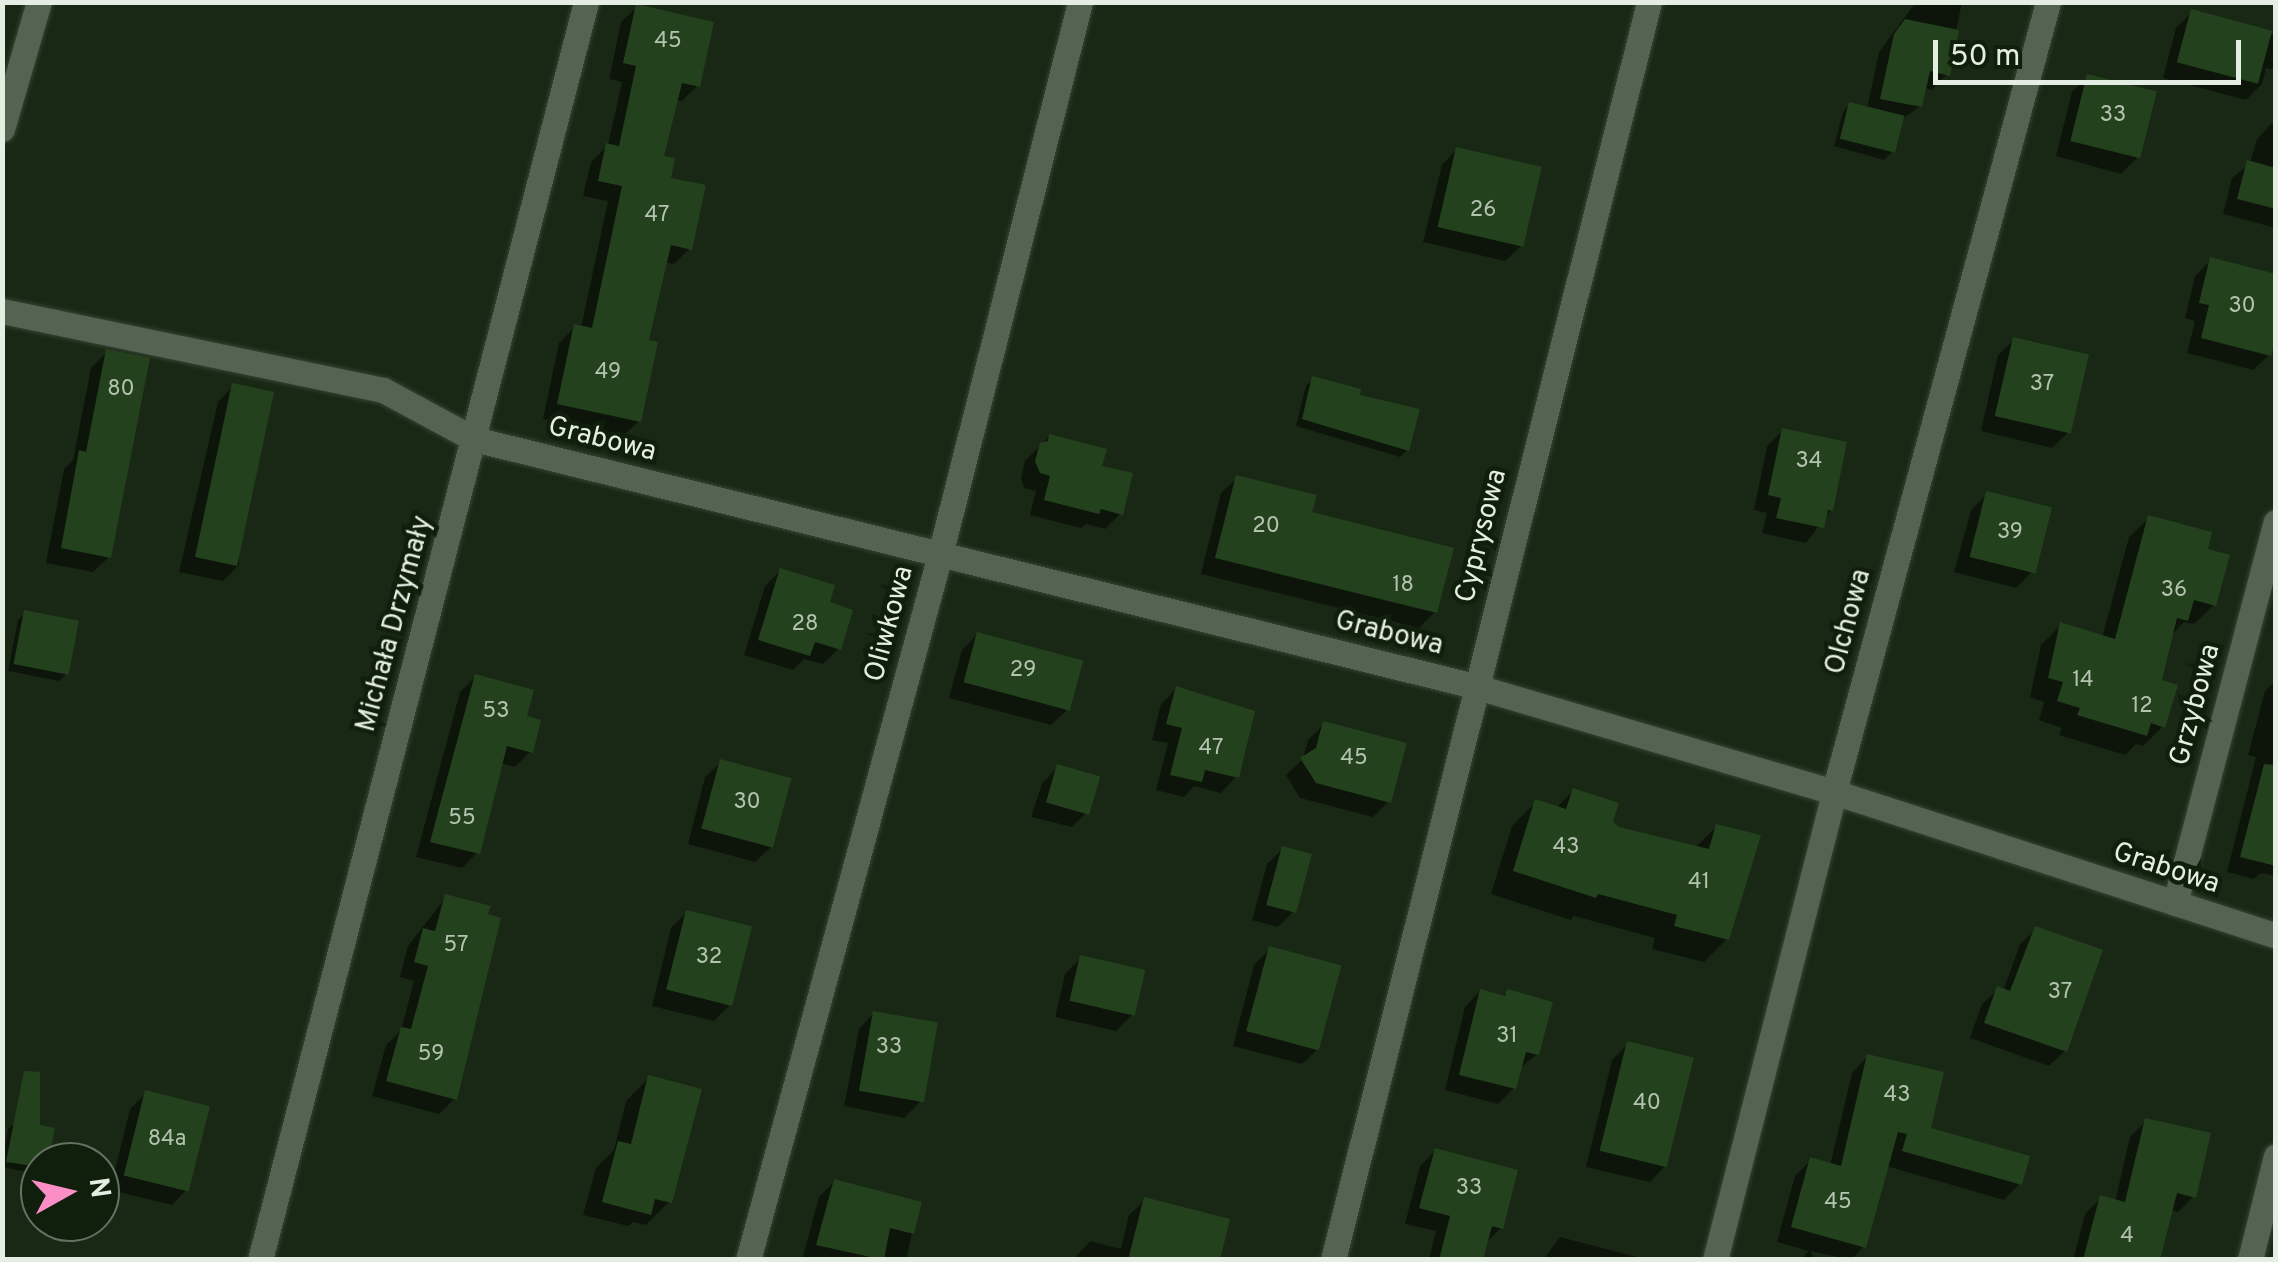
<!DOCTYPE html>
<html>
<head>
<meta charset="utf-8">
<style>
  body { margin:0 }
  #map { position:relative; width:2278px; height:1262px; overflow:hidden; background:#192815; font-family:Overpass,sans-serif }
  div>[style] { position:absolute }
  .shadow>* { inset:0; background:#0007 }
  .building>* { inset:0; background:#23411c; transform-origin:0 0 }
  .roads { filter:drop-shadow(0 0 2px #354432) drop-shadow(0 0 2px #354432) }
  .minor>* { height:25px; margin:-12.5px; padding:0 12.5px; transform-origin:12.5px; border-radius:12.5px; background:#556352 }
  span { translate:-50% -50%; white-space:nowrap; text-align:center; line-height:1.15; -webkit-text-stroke:9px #101e0c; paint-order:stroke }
  .number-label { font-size:22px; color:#b4c3b0 }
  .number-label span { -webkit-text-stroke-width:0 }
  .street-label { font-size:28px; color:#e4eee2 }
  .frame { position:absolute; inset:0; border:5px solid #e4eee2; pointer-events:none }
  .north { position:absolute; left:20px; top:1142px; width:100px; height:100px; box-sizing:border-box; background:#101e0c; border:2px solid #657162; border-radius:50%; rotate:82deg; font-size:28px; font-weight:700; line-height:40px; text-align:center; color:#e4eee2 }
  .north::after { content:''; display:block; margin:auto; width:35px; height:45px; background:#fb8fc5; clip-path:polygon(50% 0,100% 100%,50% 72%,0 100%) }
  .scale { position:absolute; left:1933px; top:40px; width:308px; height:45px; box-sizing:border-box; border:5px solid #e4eee2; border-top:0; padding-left:12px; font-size:30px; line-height:35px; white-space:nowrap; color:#e4eee2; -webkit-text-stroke:8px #101e0c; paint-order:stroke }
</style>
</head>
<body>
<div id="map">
  <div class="shadow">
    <i style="clip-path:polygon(1916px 2px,1962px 2px,1947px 74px,1932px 90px,1924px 88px,1920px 106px,1900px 121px,1892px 152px,1884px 160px,1834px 146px,1843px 112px,1850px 104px,1867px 109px,1879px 52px)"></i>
    <i style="clip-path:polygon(637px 7px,697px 86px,682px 101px,675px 100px,661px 158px,690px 248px,674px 264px,664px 262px,646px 342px,639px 421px,623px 436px,543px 419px,559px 343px,575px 327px,581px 328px,608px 201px,583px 196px,591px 162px,608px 145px,622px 82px,609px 79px,621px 22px)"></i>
    <i style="clip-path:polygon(2192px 12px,2273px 34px,2276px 22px,2276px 70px,2266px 68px,2262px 84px,2246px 100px,2163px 78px,2176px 28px)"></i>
    <i style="clip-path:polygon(2088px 77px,2137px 158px,2121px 174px,2056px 156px,2072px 92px)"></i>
    <i style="clip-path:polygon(2272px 123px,2276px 124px,2276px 228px,2223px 214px,2232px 178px,2250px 163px,2257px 139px)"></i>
    <i style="clip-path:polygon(1457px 149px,1521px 246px,1505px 261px,1423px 242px,1442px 165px)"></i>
    <i style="clip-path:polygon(2211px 260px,2269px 355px,2253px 370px,2187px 353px,2195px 321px,2185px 318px,2195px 276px)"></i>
    <i style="clip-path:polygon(2014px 340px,2068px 433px,2052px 448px,1981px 431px,1998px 355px)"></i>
    <i style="clip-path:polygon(107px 352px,109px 557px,93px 572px,46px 563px,64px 469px,73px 460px,91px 368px)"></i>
    <i style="clip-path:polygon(1313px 379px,1356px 397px,1407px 450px,1400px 457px,1296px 426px,1306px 386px)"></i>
    <i style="clip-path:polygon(233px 386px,239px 565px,223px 581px,179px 572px,218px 402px)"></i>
    <i style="clip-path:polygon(1783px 430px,1831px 510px,1806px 543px,1762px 533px,1767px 513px,1754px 510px,1767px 446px)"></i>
    <i style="clip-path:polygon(1050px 436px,1099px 467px,1121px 513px,1105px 529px,1086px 524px,1081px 528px,1030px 515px,1036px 491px,1024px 488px,1021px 478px,1025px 461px)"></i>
    <i style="clip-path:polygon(1237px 478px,1309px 514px,1435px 612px,1419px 628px,1201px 574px,1221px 493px)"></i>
    <i style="clip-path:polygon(1987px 494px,2032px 572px,2016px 588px,1954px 572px,1971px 510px)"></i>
    <i style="clip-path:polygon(2149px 518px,2205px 550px,2214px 605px,2194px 624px,2184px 622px,2171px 635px,2159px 682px,2163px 726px,2143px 746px,2136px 744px,2125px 755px,2059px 735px,2062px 728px,2039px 720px,2044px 702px,2030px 697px,2041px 645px,2061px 625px,2102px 638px,2129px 537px)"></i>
    <i style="clip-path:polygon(781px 570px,827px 604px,838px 649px,823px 664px,804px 659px,793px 670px,744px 655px,765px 586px)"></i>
    <i style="clip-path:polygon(25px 613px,66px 674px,59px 681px,8px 671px,18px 620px)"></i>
    <i style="clip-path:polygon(977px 635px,1067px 710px,1051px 725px,949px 698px,962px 650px)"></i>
    <i style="clip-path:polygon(475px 677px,524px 718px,530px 752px,515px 767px,500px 763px,478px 852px,462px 868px,416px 857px,460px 692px)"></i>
    <i style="clip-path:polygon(2276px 680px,2276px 876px,2261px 873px,2254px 879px,2227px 872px,2256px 757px,2248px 755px,2265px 691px)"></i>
    <i style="clip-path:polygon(1177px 688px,1210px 697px,1208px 703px,1236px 777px,1221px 793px,1194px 786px,1184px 797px,1156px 790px,1168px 743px,1152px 740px,1161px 704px)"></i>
    <i style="clip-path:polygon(1324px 724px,1389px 801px,1373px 817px,1300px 798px,1286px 775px,1303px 759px,1308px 740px)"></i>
    <i style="clip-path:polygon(721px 762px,771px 847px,755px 862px,688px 844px,705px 777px)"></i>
    <i style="clip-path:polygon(1058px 767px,1088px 811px,1072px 827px,1031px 817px,1042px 783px)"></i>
    <i style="clip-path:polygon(1573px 791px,1618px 829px,1695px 848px,1716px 827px,1727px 939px,1704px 962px,1652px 949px,1655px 938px,1574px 916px,1571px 920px,1491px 894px,1512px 826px,1536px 802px,1556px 808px)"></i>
    <i style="clip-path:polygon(1283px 849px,1294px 911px,1278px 927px,1252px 920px,1267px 864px)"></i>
    <i style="clip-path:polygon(446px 897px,454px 1099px,439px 1114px,372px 1096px,386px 1045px,401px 1030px,414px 981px,400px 977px,408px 946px)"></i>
    <i style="clip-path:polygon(686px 913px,729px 1006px,714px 1021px,652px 1006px,671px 928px)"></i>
    <i style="clip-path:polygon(2036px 929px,2065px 1051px,2049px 1066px,1970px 1038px,1982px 1004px,1998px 989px,2003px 991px,2020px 944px)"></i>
    <i style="clip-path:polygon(1270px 949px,1318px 1049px,1302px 1064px,1233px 1046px,1254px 965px)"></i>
    <i style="clip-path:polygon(1081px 958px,1132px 1015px,1116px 1031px,1055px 1017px,1065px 974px)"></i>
    <i style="clip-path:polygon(1480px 991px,1502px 997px,1508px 992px,1537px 1054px,1519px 1069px,1514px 1088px,1498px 1104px,1445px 1090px,1465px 1007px)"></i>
    <i style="clip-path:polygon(874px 1013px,920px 1102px,904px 1118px,844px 1106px,859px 1029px)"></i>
    <i style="clip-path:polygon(1628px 1044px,1665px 1166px,1650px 1182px,1586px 1167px,1612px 1060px)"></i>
    <i style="clip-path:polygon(1867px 1057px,1928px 1129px,2019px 1184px,2004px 1200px,1886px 1166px,1864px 1246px,1851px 1260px,1810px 1251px,1815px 1260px,1800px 1260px,1809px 1251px,1777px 1242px,1795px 1176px,1811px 1160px,1830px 1166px,1852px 1073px)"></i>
    <i style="clip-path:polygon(649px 1078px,669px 1202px,646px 1225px,633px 1222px,628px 1226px,583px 1215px,596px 1168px,614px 1150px,626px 1101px)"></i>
    <i style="clip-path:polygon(146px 1093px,187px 1189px,172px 1205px,110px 1190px,130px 1109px)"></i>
    <i style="clip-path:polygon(2146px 1121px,2194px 1196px,2178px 1212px,2170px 1210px,2157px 1260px,2073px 1260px,2085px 1214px,2101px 1198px,2115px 1202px,2130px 1137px)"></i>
    <i style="clip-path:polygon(16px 1122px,46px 1162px,40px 1162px,37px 1174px,2px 1167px,8px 1129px)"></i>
    <i style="clip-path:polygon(1435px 1151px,1501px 1228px,1484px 1245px,1480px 1260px,1429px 1260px,1436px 1231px,1405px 1224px,1420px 1166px)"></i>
    <i style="clip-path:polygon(834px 1182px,919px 1203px,906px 1260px,802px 1260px,819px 1197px)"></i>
    <i style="clip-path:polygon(1145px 1200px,1217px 1260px,1073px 1260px,1090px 1241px,1121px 1249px,1129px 1215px)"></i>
    <i style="clip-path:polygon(1560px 1237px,1641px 1258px,1641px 1260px,1543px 1260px)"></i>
  </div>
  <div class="building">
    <i style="clip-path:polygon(636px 4px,714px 22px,700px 87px,682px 83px,664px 156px,675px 158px,671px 178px,706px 185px,692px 250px,671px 245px,649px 340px,658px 342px,641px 422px,557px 404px,574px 324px,592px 328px,622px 186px,598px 181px,606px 143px,619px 146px,636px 66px,623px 63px)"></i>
    <i style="left:2191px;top:9px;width:84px;height:55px;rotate:15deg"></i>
    <i style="clip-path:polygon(1905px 19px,1959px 30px,1950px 76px,1930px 71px,1922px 107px,1880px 99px,1894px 34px)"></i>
    <i style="left:2087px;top:74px;width:72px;height:69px;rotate:14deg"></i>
    <i style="left:1849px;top:102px;width:57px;height:38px;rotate:14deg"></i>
    <i style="left:1456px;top:147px;width:88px;height:82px;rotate:13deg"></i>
    <i style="clip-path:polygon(2247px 160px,2276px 168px,2276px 209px,2237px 199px)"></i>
    <i style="clip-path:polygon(2210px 257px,2276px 274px,2276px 338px,2271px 356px,2201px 338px,2209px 305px,2199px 303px)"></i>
    <i style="left:2013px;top:337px;width:78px;height:81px;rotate:13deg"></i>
    <i style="clip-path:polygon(106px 349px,150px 358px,111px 558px,61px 548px,79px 450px,86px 452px)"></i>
    <i style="clip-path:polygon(1312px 376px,1361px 389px,1360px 395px,1420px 409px,1409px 451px,1302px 419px)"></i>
    <i style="left:232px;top:383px;width:43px;height:178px;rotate:12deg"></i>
    <i style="clip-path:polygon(1782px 428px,1847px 442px,1833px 511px,1828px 510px,1824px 528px,1776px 518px,1781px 498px,1768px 495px)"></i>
    <i style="clip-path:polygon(1049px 434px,1107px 449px,1102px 466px,1133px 473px,1123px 515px,1101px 509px,1099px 514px,1044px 500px,1050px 476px,1040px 473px,1035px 461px,1040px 443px,1048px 441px)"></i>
    <i style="clip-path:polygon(1236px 475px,1317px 495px,1312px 512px,1454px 548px,1437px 613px,1215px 558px)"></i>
    <i style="left:1986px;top:491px;width:68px;height:68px;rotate:14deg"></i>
    <i style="clip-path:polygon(2148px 515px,2212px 532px,2208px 549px,2230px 555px,2216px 606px,2194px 600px,2188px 621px,2177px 618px,2162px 680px,2178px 685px,2165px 728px,2151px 723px,2147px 736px,2077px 715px,2080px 708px,2057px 701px,2063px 682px,2048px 678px,2060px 622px,2115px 639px)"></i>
    <i style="clip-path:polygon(780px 568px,835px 585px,830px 602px,853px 610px,841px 650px,815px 642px,810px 656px,758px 640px)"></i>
    <i style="left:24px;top:610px;width:56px;height:55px;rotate:11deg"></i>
    <i style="left:977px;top:632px;width:110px;height:52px;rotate:15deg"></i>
    <i style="clip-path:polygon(475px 674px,534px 690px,527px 716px,541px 720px,533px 753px,507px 746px,480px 854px,430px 842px)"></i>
    <i style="clip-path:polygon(1176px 686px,1255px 711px,1239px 778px,1205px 770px,1202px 782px,1170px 775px,1182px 728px,1166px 724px)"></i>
    <i style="clip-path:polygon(1323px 721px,1407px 743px,1391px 803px,1316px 783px,1300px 758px,1316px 748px)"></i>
    <i style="left:720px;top:759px;width:74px;height:72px;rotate:15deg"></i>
    <i style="left:1057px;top:764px;width:45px;height:40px;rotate:16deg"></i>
    <i style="clip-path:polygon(2264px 764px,2276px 765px,2276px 866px,2240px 857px)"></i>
    <i style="clip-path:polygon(1573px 788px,1619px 803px,1613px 822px,1619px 827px,1709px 849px,1716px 824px,1761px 835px,1729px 940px,1674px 926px,1677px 915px,1598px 894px,1596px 898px,1513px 871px,1535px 799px,1566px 809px)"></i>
    <i style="left:1282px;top:846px;width:31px;height:61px;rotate:15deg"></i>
    <i style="clip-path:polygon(445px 894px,491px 906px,488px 914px,501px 918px,457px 1100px,386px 1081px,401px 1027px,411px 1029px,428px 966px,414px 962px,423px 928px,435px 931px)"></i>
    <i style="left:686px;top:910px;width:68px;height:82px;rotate:14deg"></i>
    <i style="clip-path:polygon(2035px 926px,2103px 950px,2067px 1052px,1984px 1023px,1997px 986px,2010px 991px)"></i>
    <i style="left:1269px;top:946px;width:75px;height:88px;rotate:15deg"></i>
    <i style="left:1080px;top:955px;width:67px;height:47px;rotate:13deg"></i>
    <i style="clip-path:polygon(1480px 989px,1505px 996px,1507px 989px,1553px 1002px,1539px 1055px,1526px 1052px,1516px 1089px,1459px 1075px)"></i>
    <i style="left:873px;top:1011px;width:66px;height:81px;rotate:10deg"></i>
    <i style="left:1627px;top:1041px;width:69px;height:113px;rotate:14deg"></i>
    <i style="clip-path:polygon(1867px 1054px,1944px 1072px,1931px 1128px,2030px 1156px,2022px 1185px,1902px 1151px,1907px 1134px,1898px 1132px,1866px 1248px,1791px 1227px,1810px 1157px,1841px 1166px)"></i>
    <i style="clip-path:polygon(24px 1071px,40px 1072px,40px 1125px,55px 1128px,48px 1162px,40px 1162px,40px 1167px,6px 1162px)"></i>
    <i style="clip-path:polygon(648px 1075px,702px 1089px,672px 1203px,655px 1199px,651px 1215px,602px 1202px,618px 1141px,631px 1144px)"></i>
    <i style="left:145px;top:1090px;width:67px;height:88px;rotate:14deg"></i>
    <i style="clip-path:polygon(2145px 1118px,2211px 1133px,2196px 1198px,2177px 1193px,2160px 1260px,2083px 1260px,2100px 1195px,2125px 1202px)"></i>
    <i style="clip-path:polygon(1435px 1148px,1518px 1170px,1503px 1229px,1492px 1226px,1483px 1260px,1439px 1260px,1450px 1216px,1419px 1208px)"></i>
    <i style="clip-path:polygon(834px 1179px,922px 1202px,914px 1234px,890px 1228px,884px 1260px,816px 1245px)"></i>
    <i style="clip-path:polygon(1144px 1197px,1230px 1219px,1220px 1260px,1128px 1260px)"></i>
  </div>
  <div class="roads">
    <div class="minor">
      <i style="left:2px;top:129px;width:132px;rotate:-73.8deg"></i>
      <i style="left:2px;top:311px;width:389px;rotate:11.7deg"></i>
      <i style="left:383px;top:390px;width:103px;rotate:28.3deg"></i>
      <i style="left:474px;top:439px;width:1030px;rotate:13.87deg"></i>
      <i style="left:1474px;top:686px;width:375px;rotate:16.4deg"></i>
      <i style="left:1834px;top:792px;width:465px;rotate:18deg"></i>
      <i style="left:2175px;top:903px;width:394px;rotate:-75.2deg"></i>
      <i style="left:260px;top:1260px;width:1300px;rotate:-75.47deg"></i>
      <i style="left:748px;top:1260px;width:731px;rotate:-74.77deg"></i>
      <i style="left:940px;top:555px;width:570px;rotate:-75.79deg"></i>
      <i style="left:1333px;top:1260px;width:1297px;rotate:-75.9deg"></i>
      <i style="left:1715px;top:1260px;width:483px;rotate:-75.7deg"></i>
      <i style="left:1834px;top:792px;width:818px;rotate:-74.84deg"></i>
      <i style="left:2250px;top:1260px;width:107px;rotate:-76deg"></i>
    </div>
  </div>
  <div class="number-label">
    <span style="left:668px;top:42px">45</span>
    <span style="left:2113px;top:116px">33</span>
    <span style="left:1483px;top:211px">26</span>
    <span style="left:657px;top:216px">47</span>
    <span style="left:2242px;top:307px">30</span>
    <span style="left:608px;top:373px">49</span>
    <span style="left:2042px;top:385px">37</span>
    <span style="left:121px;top:390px">80</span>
    <span style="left:1809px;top:462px">34</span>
    <span style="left:1266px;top:527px">20</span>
    <span style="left:2010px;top:533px">39</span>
    <span style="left:1403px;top:586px">18</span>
    <span style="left:2174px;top:591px">36</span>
    <span style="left:805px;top:625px">28</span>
    <span style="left:1023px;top:671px">29</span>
    <span style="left:2083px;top:681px">14</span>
    <span style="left:2142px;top:707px">12</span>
    <span style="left:496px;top:712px">53</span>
    <span style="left:1211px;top:749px">47</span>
    <span style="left:1354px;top:759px">45</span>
    <span style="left:747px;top:803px">30</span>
    <span style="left:462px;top:819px">55</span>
    <span style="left:1566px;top:848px">43</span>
    <span style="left:1699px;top:883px">41</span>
    <span style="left:456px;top:946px">57</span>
    <span style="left:709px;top:958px">32</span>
    <span style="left:2060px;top:993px">37</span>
    <span style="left:1507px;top:1037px">31</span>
    <span style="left:889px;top:1048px">33</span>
    <span style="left:431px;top:1055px">59</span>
    <span style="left:1897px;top:1096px">43</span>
    <span style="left:1647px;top:1104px">40</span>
    <span style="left:167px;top:1140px">84a</span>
    <span style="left:1469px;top:1189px">33</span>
    <span style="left:1838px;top:1203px">45</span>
    <span style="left:2127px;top:1237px">4</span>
  </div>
  <div class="street-label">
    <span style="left:602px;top:440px;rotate:14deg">Grabowa</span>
    <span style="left:1482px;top:536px;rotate:-76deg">Cyprysowa</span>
    <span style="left:1849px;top:622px;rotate:-75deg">Olchowa</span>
    <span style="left:395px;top:624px;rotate:-75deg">Michała Drzymały</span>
    <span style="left:890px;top:624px;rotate:-75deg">Oliwkowa</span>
    <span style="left:1389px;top:634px;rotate:14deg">Grabowa</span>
    <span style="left:2196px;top:705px;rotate:-75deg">Grzybowa</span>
    <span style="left:2166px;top:869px;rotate:18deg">Grabowa</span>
  </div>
  <div class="frame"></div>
  <div class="north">N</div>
  <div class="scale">50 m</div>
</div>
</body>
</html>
